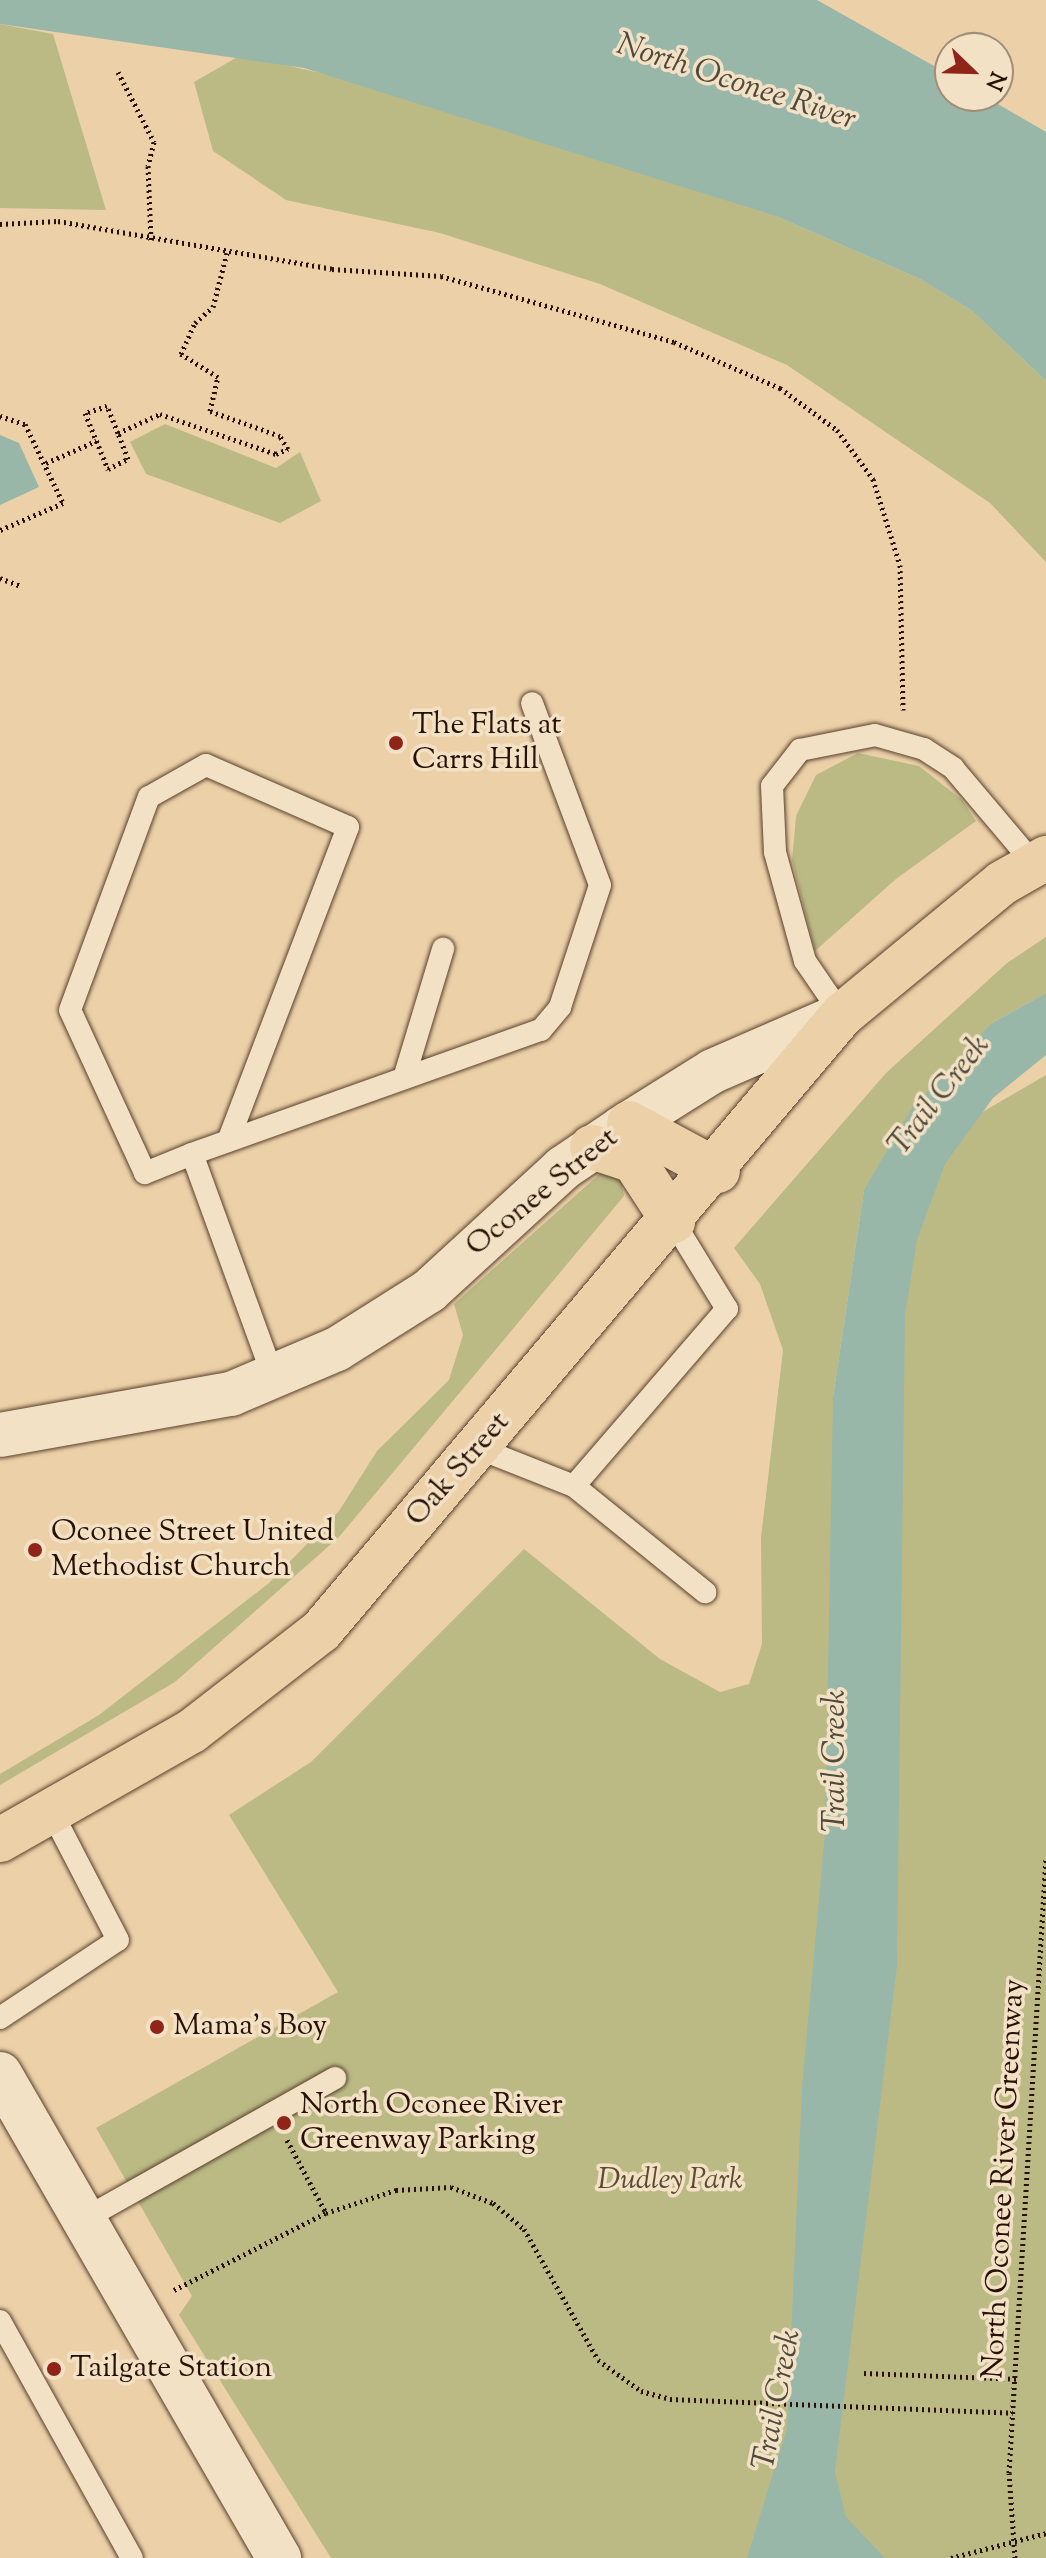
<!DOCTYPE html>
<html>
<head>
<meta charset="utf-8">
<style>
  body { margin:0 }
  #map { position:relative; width:1046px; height:2558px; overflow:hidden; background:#ecd1a8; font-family:"Sorts Mill Goudy",serif }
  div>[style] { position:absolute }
  .green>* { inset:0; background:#bbba85 }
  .water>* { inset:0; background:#99b7a9 }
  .path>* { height:5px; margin-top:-2.5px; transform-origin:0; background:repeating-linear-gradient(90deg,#281003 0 2px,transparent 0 6px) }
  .roads { filter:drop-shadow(0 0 2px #59402c) drop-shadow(0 0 2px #59402c) }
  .service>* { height:22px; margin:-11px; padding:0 11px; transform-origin:11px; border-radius:11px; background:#f3e1c6 }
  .minor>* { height:44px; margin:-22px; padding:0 22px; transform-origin:22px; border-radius:22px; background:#f3e1c6 }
  .primary>* { height:44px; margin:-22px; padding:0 22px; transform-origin:22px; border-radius:22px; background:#ecd1a8 }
  .path-bridge>* { height:5px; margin-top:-2.5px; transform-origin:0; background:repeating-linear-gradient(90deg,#281003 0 2px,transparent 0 6px) }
  .dots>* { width:22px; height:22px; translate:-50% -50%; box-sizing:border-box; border:4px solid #f3e1c6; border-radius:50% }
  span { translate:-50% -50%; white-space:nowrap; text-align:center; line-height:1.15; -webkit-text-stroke:7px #f3e1c6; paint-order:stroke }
  .poi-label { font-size:30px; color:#281003 }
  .left { translate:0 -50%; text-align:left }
  .street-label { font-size:30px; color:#281003 }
  .park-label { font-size:30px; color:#5b4c30; font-style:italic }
  .water-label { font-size:32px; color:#504a3d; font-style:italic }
  .north { position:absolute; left:934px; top:32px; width:80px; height:80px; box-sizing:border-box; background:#f3e1c6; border:2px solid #a28d78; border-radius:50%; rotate:113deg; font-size:22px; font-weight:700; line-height:32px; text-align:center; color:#281003 }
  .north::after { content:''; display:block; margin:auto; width:28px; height:36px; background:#8f2418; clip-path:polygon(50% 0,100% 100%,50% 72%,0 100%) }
</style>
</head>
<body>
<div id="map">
  <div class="green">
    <i style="clip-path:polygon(0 24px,53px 34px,106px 210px,0 208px)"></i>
    <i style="clip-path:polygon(241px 55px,365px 83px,778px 217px,920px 279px,971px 310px,1046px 381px,1046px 562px,990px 503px,787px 365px,600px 284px,440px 233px,286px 200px,213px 151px,194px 82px)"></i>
    <i style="clip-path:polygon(165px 424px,276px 468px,300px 452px,321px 501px,280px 523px,146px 474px,130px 442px)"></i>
    <i style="clip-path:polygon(858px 753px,919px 766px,962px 800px,976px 821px,896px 879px,815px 951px,792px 860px,796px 816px,816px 775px)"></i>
    <i style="clip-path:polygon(1046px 937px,1046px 993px,992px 1023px,864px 1190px,833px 1397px,933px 1141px,1046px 1075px,1046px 2558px,331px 2558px,179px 2315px,192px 2296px,96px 2128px,338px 1992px,229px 1815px,311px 1762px,524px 1549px,660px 1659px,720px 1692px,749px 1684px,762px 1644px,761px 1538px,783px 1350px,760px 1284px,734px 1248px,886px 1073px,1007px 963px)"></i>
    <i style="clip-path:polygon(604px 1170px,621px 1179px,624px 1196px,339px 1537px,175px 1682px,0 1785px,0 1774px,99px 1715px,269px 1583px,339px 1511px,377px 1451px,449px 1380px,463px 1335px,454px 1304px)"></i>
  </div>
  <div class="water">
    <i style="clip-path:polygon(0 0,817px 0,950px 75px,950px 96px,984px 96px,1046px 132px,1046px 381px,971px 310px,920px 279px,778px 217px,304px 68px,0 24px)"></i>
    <i style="clip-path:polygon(0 435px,19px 443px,39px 487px,0 505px)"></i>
    <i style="clip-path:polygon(1046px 993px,1046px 1055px,993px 1098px,945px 1164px,917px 1240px,905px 1315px,897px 1966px,835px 2472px,846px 2517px,885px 2558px,747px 2558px,787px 2428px,802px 2087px,825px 1833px,833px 1397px,864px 1190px,912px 1108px,992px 1023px)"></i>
  </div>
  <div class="path">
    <i style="left:118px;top:72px;width:79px;rotate:62.8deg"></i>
    <i style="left:154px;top:142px;width:25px;rotate:104deg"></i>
    <i style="left:148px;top:166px;width:76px;rotate:87.7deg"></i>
    <i style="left:0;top:224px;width:58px;rotate:-3deg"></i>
    <i style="left:58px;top:221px;width:278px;rotate:9.9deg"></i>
    <i style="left:332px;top:269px;width:109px;rotate:3.7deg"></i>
    <i style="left:441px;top:276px;width:242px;rotate:15.8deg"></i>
    <i style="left:674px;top:342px;width:116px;rotate:23.5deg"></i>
    <i style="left:780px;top:388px;width:71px;rotate:36.4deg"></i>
    <i style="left:837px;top:430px;width:61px;rotate:53.7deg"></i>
    <i style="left:873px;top:479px;width:90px;rotate:72.6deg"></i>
    <i style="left:900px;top:565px;width:145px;rotate:88.8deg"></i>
    <i style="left:0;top:416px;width:26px;rotate:18deg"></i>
    <i style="left:25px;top:424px;width:88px;rotate:64.3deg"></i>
    <i style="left:63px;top:503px;width:69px;rotate:156.8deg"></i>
    <i style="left:118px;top:433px;width:29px;rotate:-112deg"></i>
    <i style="left:107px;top:406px;width:23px;rotate:162deg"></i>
    <i style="left:85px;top:413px;width:61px;rotate:67.7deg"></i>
    <i style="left:108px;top:469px;width:22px;rotate:-27deg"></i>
    <i style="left:128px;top:459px;width:28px;rotate:-111deg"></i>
    <i style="left:118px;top:433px;width:46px;rotate:-24.3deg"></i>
    <i style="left:160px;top:414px;width:123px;rotate:19deg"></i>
    <i style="left:276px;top:454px;width:13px;rotate:-23deg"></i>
    <i style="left:288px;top:449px;width:15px;rotate:-122deg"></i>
    <i style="left:280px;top:436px;width:74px;rotate:-160.3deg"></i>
    <i style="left:210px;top:411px;width:35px;rotate:-77deg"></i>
    <i style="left:218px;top:377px;width:44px;rotate:-148.1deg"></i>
    <i style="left:181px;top:354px;width:34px;rotate:-66deg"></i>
    <i style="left:195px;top:323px;width:24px;rotate:-42deg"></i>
    <i style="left:213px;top:307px;width:56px;rotate:-75.5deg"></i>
    <i style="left:46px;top:463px;width:55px;rotate:-23.7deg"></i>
    <i style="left:0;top:578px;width:22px;rotate:21deg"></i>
    <i style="left:287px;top:2140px;width:83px;rotate:61.9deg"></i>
    <i style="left:174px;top:2290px;width:170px;rotate:-26.9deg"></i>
    <i style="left:326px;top:2213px;width:74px;rotate:-18.2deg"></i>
    <i style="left:396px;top:2190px;width:55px;rotate:-3.1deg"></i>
    <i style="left:451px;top:2187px;width:45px;rotate:20.9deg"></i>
    <i style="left:493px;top:2203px;width:40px;rotate:40deg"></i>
    <i style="left:524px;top:2229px;width:150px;rotate:60.5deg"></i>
    <i style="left:598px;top:2360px;width:53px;rotate:35.8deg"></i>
    <i style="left:641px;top:2391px;width:30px;rotate:15deg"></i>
    <i style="left:670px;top:2399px;width:343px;rotate:2.3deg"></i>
    <i style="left:864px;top:2373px;width:153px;rotate:2.2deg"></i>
    <i style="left:1015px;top:2558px;width:85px;rotate:-94deg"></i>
    <i style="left:1009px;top:2473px;width:617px;rotate:-86.56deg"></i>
  </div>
  <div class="roads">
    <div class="service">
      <i style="left:842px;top:1015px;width:65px;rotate:-124.4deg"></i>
      <i style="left:805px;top:961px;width:113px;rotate:-105.4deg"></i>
      <i style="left:775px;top:852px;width:66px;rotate:-92.6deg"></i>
      <i style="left:772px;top:786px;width:46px;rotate:-52.1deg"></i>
      <i style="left:800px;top:750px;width:76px;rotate:-11.3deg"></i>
      <i style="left:875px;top:735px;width:51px;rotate:15.9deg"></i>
      <i style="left:924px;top:749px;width:35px;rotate:33deg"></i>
      <i style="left:953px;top:768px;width:126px;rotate:49.8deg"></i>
      <i style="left:405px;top:1075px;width:132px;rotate:-73.2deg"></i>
      <i style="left:192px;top:1154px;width:51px;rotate:158deg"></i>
      <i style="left:145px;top:1173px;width:179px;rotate:-114.7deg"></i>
      <i style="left:70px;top:1010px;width:227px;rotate:-69.7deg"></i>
      <i style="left:149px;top:797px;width:65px;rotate:-29.3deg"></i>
      <i style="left:206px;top:765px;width:155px;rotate:23.6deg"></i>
      <i style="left:348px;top:827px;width:336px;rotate:110.9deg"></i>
      <i style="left:274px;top:1379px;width:239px;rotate:-110deg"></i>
      <i style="left:192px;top:1154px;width:370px;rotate:-19.6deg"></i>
      <i style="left:541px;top:1030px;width:30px;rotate:-50deg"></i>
      <i style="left:560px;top:1007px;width:128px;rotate:-71.8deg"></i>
      <i style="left:600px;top:885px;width:194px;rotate:-110.5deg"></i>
      <i style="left:478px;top:1448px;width:103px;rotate:21.6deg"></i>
      <i style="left:574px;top:1486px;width:169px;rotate:39deg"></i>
      <i style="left:574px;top:1486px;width:234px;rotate:-49.2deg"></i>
      <i style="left:727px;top:1309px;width:103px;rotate:-121.5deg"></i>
      <i style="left:0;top:2018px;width:141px;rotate:-33.5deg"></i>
      <i style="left:118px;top:1940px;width:145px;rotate:-117.4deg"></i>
      <i style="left:84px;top:2219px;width:288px;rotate:-29.3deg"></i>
      <i style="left:0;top:2321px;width:271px;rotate:60.9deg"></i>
    </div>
    <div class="minor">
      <i style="left:0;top:1435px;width:235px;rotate:-10.1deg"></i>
      <i style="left:231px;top:1394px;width:115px;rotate:-23deg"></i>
      <i style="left:337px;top:1349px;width:109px;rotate:-32.2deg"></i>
      <i style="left:429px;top:1291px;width:182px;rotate:-42.5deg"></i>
      <i style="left:563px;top:1168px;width:71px;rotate:-34.1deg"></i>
      <i style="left:622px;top:1128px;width:107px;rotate:-32.1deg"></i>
      <i style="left:713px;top:1071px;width:141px;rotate:-23.5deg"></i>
      <i style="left:0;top:2074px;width:559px;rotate:60.04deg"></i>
    </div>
    <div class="primary">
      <i style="left:629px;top:1123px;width:101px;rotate:28.3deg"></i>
      <i style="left:592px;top:1147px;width:44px;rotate:18.4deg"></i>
      <i style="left:634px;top:1161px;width:72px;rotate:57deg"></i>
      <i style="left:0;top:1840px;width:221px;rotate:-29.6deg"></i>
      <i style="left:192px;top:1731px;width:163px;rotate:-37.8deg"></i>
      <i style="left:321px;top:1631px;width:807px;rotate:-49.78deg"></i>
      <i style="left:842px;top:1015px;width:207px;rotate:-39.5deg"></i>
      <i style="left:1002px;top:883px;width:51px;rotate:-29.6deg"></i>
    </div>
  </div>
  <div class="path-bridge">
    <i style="left:951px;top:2558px;width:98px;rotate:-14.7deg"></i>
  </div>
  <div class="dots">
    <i style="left:396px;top:743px;background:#8f2418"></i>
    <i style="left:35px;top:1550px;background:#8f2418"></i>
    <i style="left:157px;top:2027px;background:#8f2418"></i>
    <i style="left:284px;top:2123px;background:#8f2418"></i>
    <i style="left:54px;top:2369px;background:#8f2418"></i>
  </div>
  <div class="poi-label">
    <span class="left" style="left:412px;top:743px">The Flats at<br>Carrs Hill</span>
    <span class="left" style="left:51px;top:1550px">Oconee Street United<br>Methodist Church</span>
    <span class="left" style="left:173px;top:2027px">Mama's Boy</span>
    <span class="left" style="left:300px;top:2123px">North Oconee River<br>Greenway Parking</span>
    <span class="left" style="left:70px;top:2369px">Tailgate Station</span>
  </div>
  <div class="street-label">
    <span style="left:543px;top:1193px;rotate:-39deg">Oconee Street</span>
    <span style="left:459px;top:1470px;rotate:-49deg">Oak Street</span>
    <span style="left:1005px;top:2179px;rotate:-87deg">North Oconee River Greenway</span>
  </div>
  <div class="park-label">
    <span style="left:670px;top:2181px">Dudley Park</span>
  </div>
  <div class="water-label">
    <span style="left:736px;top:83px;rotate:18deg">North Oconee River</span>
    <span style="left:940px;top:1096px;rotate:-52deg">Trail Creek</span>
    <span style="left:836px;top:1761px;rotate:-90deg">Trail Creek</span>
    <span style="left:778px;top:2400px;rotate:-79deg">Trail Creek</span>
  </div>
  <div class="north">N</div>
</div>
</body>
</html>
